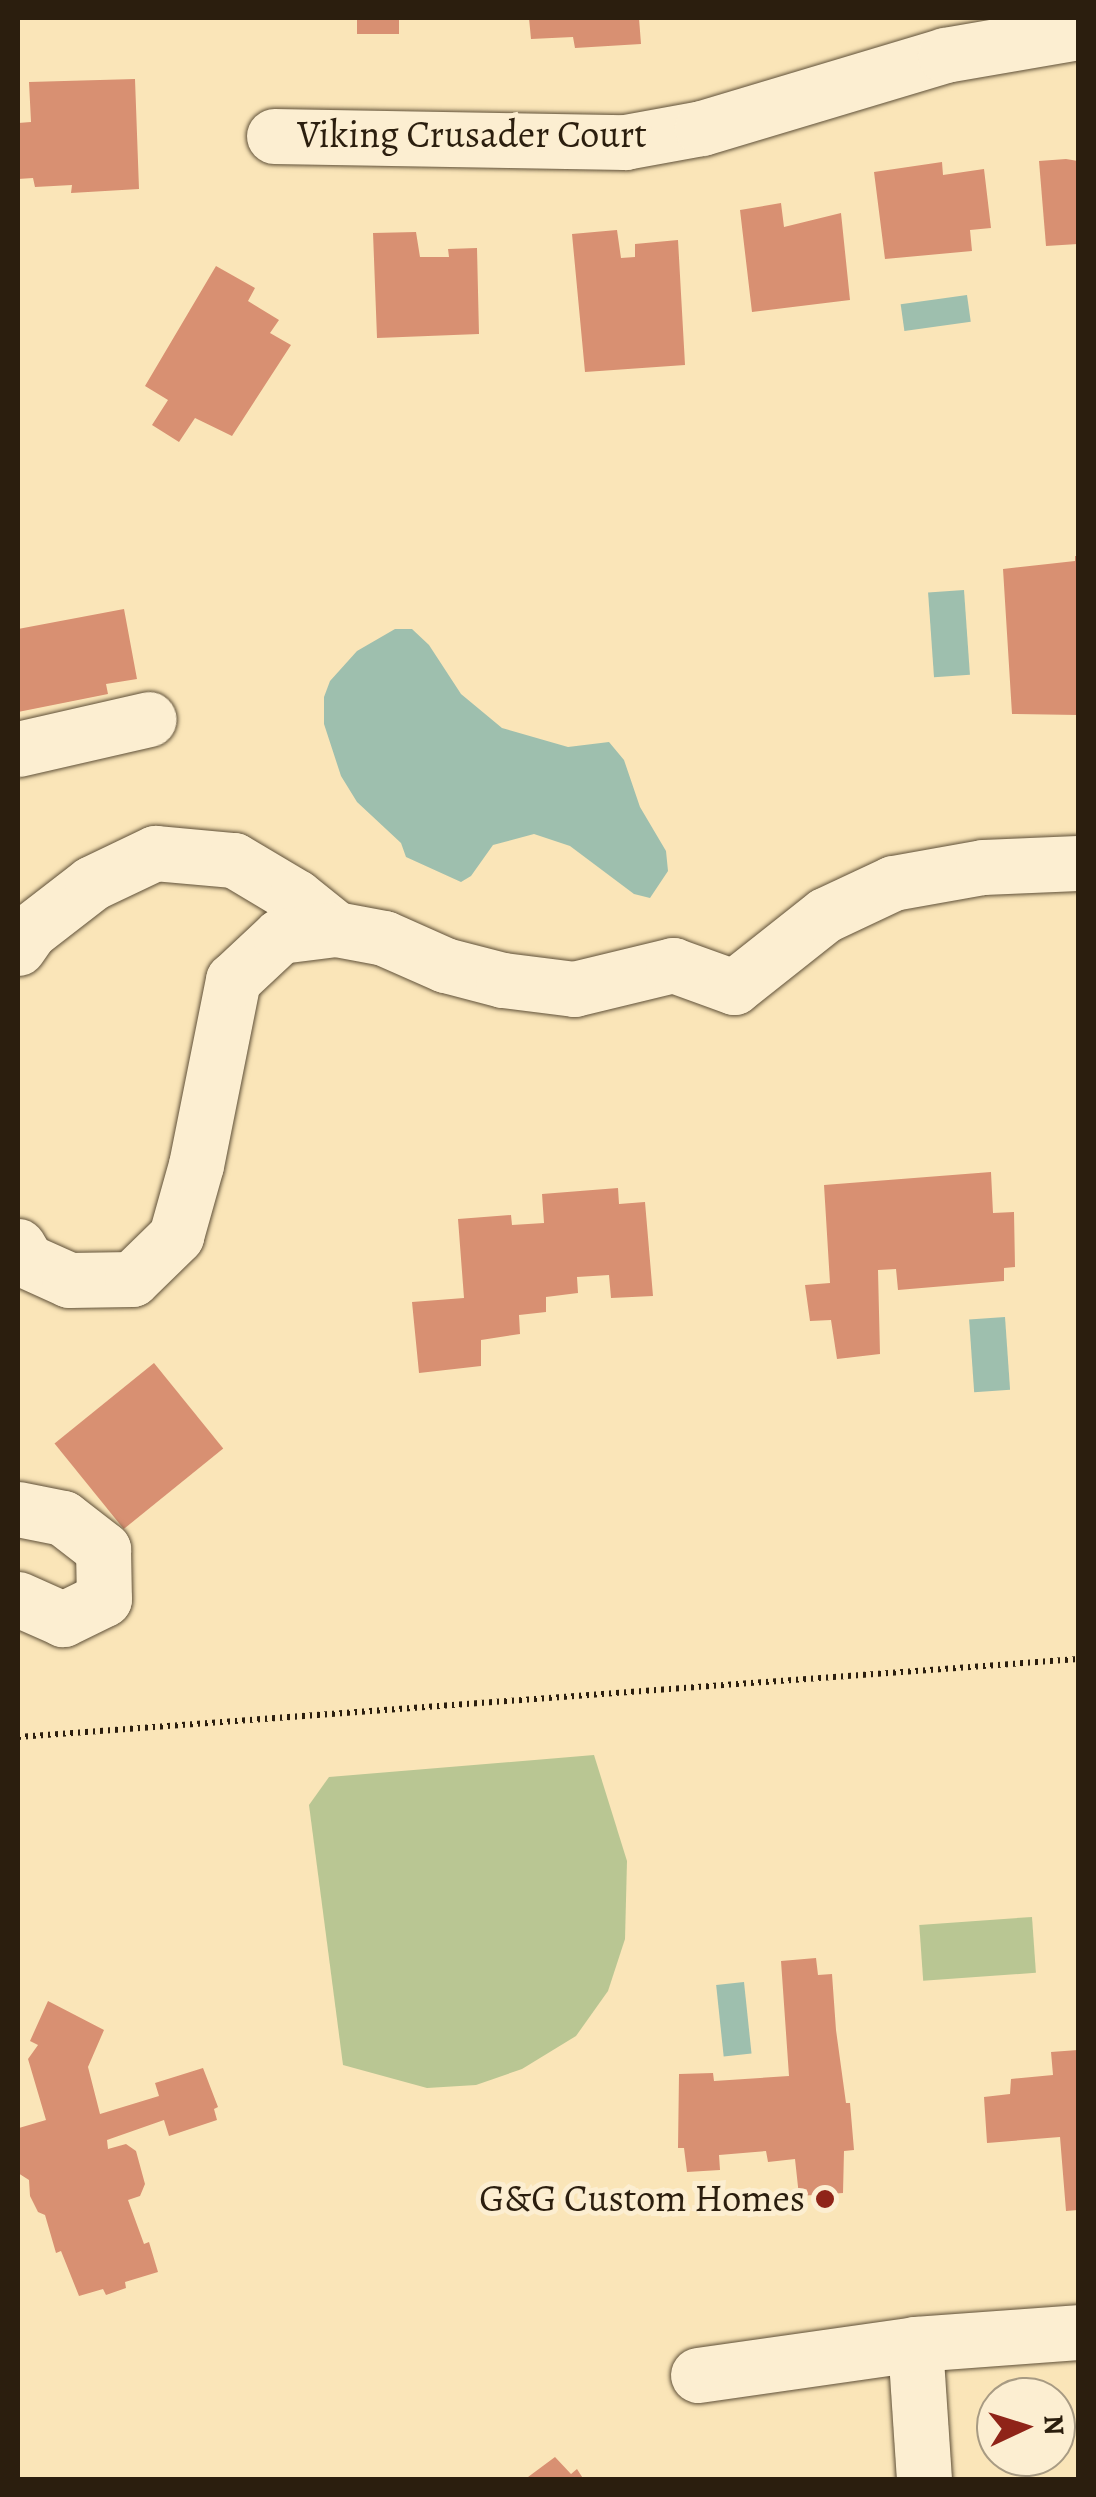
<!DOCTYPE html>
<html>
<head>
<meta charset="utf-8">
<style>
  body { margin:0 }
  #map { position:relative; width:1096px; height:2497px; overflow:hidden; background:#fae5b8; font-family:Alegreya,serif }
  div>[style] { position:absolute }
  .green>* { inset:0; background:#b9c693; transform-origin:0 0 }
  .water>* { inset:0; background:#9ebfae; transform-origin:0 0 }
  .building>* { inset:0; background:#d89072; transform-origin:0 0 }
  .path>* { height:6px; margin-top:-3px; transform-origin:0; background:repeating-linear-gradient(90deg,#2b1e0e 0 2.5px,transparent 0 7.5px) }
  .roads { filter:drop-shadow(0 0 2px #5f5038) drop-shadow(0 0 2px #5f5038) }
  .minor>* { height:55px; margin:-27.5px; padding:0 27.5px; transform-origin:27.5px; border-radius:27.5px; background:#fceed1 }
  .dots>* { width:28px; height:28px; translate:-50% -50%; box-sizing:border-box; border:5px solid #fceed1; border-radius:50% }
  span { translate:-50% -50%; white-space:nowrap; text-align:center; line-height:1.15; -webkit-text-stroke:10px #fceed1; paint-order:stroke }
  .street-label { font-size:38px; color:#2b1e0e }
  .poi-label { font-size:38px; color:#2b1e0e }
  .right { translate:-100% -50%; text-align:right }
  .frame { position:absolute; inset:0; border:20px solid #2b1e0e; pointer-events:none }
  .north { position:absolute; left:976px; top:2377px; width:100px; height:100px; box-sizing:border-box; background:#fceed1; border:2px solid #a89b83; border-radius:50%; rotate:86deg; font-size:28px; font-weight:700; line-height:40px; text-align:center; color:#2b1e0e }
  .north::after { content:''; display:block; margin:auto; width:35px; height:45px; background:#8f2418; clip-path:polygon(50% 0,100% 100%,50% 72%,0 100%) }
</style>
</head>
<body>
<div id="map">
  <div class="green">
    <i style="clip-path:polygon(594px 1755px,627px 1861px,625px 1939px,608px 1991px,576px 2036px,522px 2069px,476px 2085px,427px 2088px,343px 2065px,309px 1805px,329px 1777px)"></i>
    <i style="left:1032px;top:1917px;width:56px;height:113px;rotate:86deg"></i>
  </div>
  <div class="water">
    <i style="left:967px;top:295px;width:27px;height:67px;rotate:82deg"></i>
    <i style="left:964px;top:590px;width:85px;height:36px;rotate:86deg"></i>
    <i style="clip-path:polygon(395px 629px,412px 629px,429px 645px,461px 694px,502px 728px,568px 747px,609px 742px,624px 760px,640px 807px,666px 851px,668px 871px,650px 898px,634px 894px,570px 846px,534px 834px,493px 845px,471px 876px,461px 882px,406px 857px,401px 843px,357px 802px,341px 776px,324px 724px,324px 697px,330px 681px,357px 651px)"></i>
    <i style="left:1005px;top:1317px;width:73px;height:36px;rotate:86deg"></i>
    <i style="left:744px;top:1982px;width:72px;height:28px;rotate:84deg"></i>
  </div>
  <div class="building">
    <i style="left:357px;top:18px;width:42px;height:16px"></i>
    <i style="clip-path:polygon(529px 18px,639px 18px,641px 44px,575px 48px,573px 37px,531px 39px)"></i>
    <i style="clip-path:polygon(135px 79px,139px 189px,71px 193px,72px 185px,35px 187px,33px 178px,18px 179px,18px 123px,31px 122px,29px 82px)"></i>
    <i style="clip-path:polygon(1066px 159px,1078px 161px,1078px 244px,1046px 246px,1039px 161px)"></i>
    <i style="clip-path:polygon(942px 162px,943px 175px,984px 169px,991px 228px,970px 230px,972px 251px,885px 259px,874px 172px)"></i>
    <i style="clip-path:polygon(781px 203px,784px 227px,841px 213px,850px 300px,752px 312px,740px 210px)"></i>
    <i style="clip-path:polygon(617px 230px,621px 258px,635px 257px,635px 244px,678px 240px,685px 365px,585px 372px,572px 234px)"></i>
    <i style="clip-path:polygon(416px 232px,420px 257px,449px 257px,448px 249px,477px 248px,479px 334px,377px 338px,373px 233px)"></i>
    <i style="clip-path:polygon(216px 266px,255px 288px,248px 301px,279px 320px,270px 333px,291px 345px,232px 436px,195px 418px,179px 442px,152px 425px,168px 400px,145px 386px)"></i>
    <i style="clip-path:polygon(1075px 556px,1078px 556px,1078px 715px,1012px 714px,1003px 569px,1075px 561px)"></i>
    <i style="clip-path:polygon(124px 609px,137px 679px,106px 684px,108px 694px,18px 712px,18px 629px)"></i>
    <i style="clip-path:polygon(991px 1172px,993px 1213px,1014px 1212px,1015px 1267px,1004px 1268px,1004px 1281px,898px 1290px,896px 1269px,878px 1270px,880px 1354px,837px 1359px,831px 1320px,810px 1321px,805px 1285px,830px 1283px,824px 1185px)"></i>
    <i style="clip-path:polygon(618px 1188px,619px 1204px,645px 1202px,653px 1296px,611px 1298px,609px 1275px,577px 1277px,578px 1293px,546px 1297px,546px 1312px,519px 1315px,520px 1334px,481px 1340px,481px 1366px,419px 1373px,412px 1302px,464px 1298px,458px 1219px,511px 1215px,512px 1225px,544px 1223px,542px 1194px)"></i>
    <i style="left:154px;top:1363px;width:110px;height:128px;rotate:51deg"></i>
    <i style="clip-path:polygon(816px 1958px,818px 1975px,832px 1974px,836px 2030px,846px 2103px,850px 2103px,854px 2150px,844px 2151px,843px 2193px,799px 2196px,795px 2159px,768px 2162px,766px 2151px,719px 2155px,720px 2170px,687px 2172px,684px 2148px,678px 2148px,679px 2074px,713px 2073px,714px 2081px,789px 2076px,781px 1961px)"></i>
    <i style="clip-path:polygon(48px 2001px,104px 2030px,88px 2067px,100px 2114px,159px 2096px,155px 2083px,203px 2068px,218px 2107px,214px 2109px,217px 2120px,169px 2136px,164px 2120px,107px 2140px,108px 2149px,126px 2144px,136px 2151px,145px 2184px,140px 2196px,128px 2200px,144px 2244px,149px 2242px,158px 2272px,125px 2282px,126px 2288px,106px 2295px,103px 2289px,79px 2296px,61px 2251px,56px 2253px,45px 2215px,38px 2212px,30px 2196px,29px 2180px,18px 2173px,19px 2128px,46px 2120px,28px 2059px,38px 2045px,30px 2041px)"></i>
    <i style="clip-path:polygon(1078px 2050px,1078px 2210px,1066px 2211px,1060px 2137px,987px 2143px,984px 2097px,1010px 2094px,1011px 2079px,1053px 2075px,1051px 2052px)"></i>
    <i style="clip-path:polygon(555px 2457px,571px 2474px,577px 2469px,584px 2480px,524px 2480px)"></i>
  </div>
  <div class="path">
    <i style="left:18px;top:1737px;width:1063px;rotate:-4.21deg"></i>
  </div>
  <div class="roads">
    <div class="minor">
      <i style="left:274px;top:136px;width:351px;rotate:1deg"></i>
      <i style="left:625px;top:142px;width:78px;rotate:-10.3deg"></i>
      <i style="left:702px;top:128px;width:254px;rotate:-16.7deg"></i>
      <i style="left:945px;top:55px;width:135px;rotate:-9.8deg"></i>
      <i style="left:18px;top:749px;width:134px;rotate:-12.9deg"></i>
      <i style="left:18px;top:948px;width:21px;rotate:-55deg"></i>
      <i style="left:30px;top:931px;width:78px;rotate:-37.7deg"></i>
      <i style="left:92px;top:883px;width:70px;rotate:-25.5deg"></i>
      <i style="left:155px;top:853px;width:79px;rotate:5.1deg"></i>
      <i style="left:234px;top:860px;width:72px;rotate:30.8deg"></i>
      <i style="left:296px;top:897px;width:51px;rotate:38.7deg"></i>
      <i style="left:18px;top:1246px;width:17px;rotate:59deg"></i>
      <i style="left:27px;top:1261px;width:46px;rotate:24.3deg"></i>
      <i style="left:69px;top:1280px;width:63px;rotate:-0.9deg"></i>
      <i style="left:132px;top:1279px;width:62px;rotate:-44.3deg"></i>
      <i style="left:176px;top:1236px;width:74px;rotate:-74.3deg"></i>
      <i style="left:196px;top:1165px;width:189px;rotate:-78.7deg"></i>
      <i style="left:233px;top:980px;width:64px;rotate:-43.1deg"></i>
      <i style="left:280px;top:936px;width:56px;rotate:-7.1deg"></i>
      <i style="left:336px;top:929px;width:49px;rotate:10.6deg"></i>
      <i style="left:384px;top:938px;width:67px;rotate:23.9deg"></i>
      <i style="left:445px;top:965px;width:60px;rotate:14.5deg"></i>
      <i style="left:503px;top:980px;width:72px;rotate:7.2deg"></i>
      <i style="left:574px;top:989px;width:102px;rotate:-13.6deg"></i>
      <i style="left:673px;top:965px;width:65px;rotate:19.8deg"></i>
      <i style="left:734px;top:987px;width:116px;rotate:-38.4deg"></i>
      <i style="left:825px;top:915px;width:75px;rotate:-25.2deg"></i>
      <i style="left:893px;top:883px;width:91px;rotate:-10.1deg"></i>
      <i style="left:983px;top:867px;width:95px;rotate:-2.4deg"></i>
      <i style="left:18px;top:1509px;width:46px;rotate:11.3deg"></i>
      <i style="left:63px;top:1518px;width:51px;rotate:37.8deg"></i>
      <i style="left:103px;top:1549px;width:50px;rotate:88.9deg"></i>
      <i style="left:104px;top:1599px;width:46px;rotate:154deg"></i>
      <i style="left:63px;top:1619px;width:49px;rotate:-156deg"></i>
      <i style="left:915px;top:2344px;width:136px;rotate:86.2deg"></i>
      <i style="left:698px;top:2375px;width:219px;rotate:-8.1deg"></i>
      <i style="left:915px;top:2344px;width:163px;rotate:-4.2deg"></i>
    </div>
  </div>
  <div class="dots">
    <i style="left:825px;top:2199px;background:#8f2418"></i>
  </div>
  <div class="street-label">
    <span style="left:472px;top:135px">Viking Crusader Court</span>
  </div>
  <div class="poi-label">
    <span class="right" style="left:805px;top:2199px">G&amp;G Custom Homes</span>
  </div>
  <div class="frame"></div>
  <div class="north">N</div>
</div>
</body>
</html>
